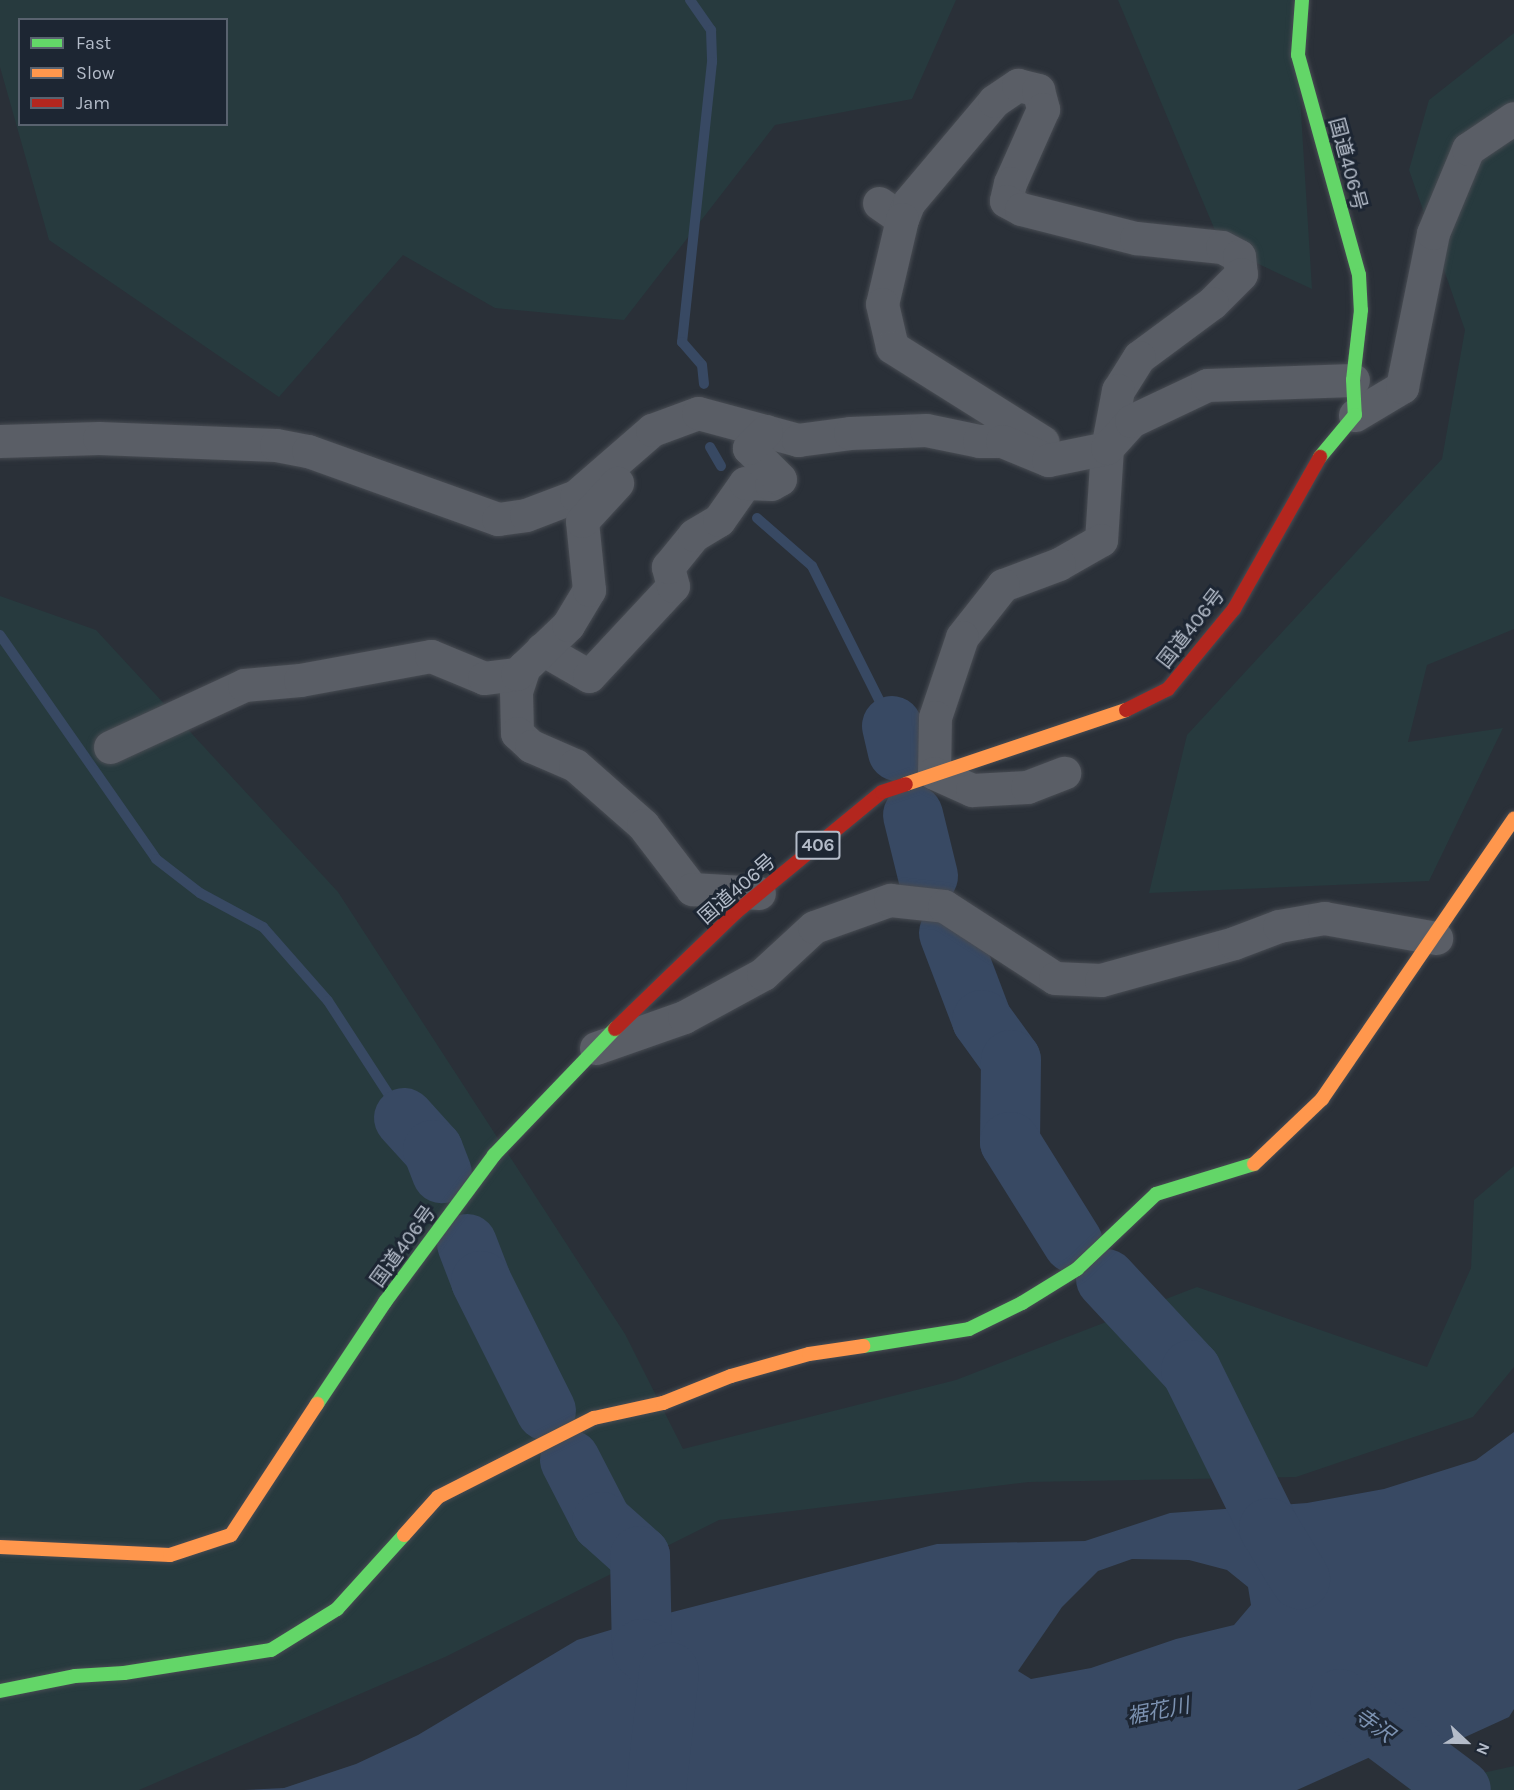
<!DOCTYPE html>
<html>
<head>
<meta charset="utf-8">
<style>
  body { margin:0 }
  #map { position:relative; width:1514px; height:1790px; overflow:hidden; background:#2a3038; font-family:Karla,"Noto Sans JP",sans-serif }
  div>[style] { position:absolute }
  .green>* { inset:0; background:#273a3e }
  .water>* { inset:0; background:#384963 }
  .stream>* { height:10px; margin:-5px; padding:0 5px; transform-origin:5px; border-radius:5px; background:#384963 }
  .river>* { height:60px; margin:-30px; padding:0 30px; transform-origin:30px; border-radius:30px; background:#384963 }
  .roads { filter:drop-shadow(0 0 2px #484c53) drop-shadow(0 0 2px #484c53) }
  .street>* { height:33px; margin:-16.5px; padding:0 16.5px; transform-origin:16.5px; border-radius:16.5px; background:#5a5e66 }
  .fast>* { height:14px; margin:-7px; padding:0 7px; transform-origin:7px; border-radius:7px; background:#63d668 }
  .slow>* { height:14px; margin:-7px; padding:0 7px; transform-origin:7px; border-radius:7px; background:#ff974d }
  .jam>* { height:14px; margin:-7px; padding:0 7px; transform-origin:7px; border-radius:7px; background:#b3261e }
  span { translate:-50% -50%; white-space:nowrap; text-align:center; line-height:1.15; -webkit-text-stroke:6px #1d2633; paint-order:stroke }
  .shield-label span { padding:2px 4px; background:#1d2633; border:2px solid; border-radius:4px; -webkit-text-stroke-width:0 }
  .shield-label { font-size:18px; color:#b4bcc9; font-weight:700 }
  .street-label { font-size:20px; color:#b4bcc9 }
  .water-label { font-size:21px; color:#7c92b1; font-style:italic }
  .legend { position:absolute; left:18px; top:18px; width:210px; height:108px; box-sizing:border-box; background:#1d2633; border:2px solid #59626f; margin:0; padding:8px 10px; list-style:none; font-size:18px; color:#b4bcc9 }
  .legend li { display:flex; align-items:center; gap:12px; height:30px }
  .legend b { width:30px; border:2px solid #59626f }
  .north { position:absolute; left:1436px; top:1712px; width:60px; height:60px; -webkit-text-stroke:4px #1d2633; paint-order:stroke; rotate:112deg; font-size:16px; font-weight:700; line-height:24px; text-align:center; color:#b4bcc9 }
  .north::after { content:''; display:block; margin:auto; width:21px; height:27px; background:#b4bcc9; clip-path:polygon(50% 0,100% 100%,50% 72%,0 100%) }
</style>
</head>
<body>
<div id="map">
  <div class="green">
    <i style="clip-path:polygon(evenodd,0 0,956px 0,912px 99px,775px 125px,624px 320px,495px 308px,403px 255px,279px 397px,49px 240px,0 67px,0 0,20px 20px,226px 20px,226px 124px,20px 124px,20px 20px)"></i>
    <i style="clip-path:polygon(1118px 0,1294px 0,1312px 289px,1222px 247px)"></i>
    <i style="clip-path:polygon(1514px 33px,1514px 629px,1427px 665px,1408px 742px,1503px 728px,1429px 881px,1149px 893px,1187px 735px,1442px 459px,1465px 330px,1409px 170px,1429px 100px)"></i>
    <i style="clip-path:polygon(0 596px,96px 630px,338px 892px,625px 1334px,683px 1449px,956px 1380px,1197px 1287px,1427px 1367px,1471px 1268px,1474px 1200px,1514px 1166px,1514px 1367px,1473px 1417px,1296px 1477px,1029px 1482px,719px 1520px,445px 1657px,139px 1790px,0 1790px)"></i>
    <i style="clip-path:polygon(1514px 1766px,1514px 1790px,1405px 1790px)"></i>
  </div>
  <div class="water">
    <i style="clip-path:polygon(evenodd,1514px 1432px,1514px 1709px,1509px 1717px,1463px 1738px,1377px 1754px,1297px 1790px,244px 1790px,284px 1788px,356px 1764px,418px 1735px,577px 1640px,657px 1616px,937px 1544px,1085px 1541px,1170px 1513px,1307px 1503px,1384px 1489px,1476px 1460px,1514px 1432px,1132px 1559px,1189px 1560px,1227px 1570px,1248px 1587px,1251px 1605px,1234px 1625px,1176px 1639px,1091px 1668px,1031px 1679px,1018px 1671px,1062px 1607px,1098px 1571px,1132px 1559px)"></i>
  </div>
  <div class="stream">
    <i style="left:690px;top:0;width:37px;rotate:55deg"></i>
    <i style="left:711px;top:30px;width:32px;rotate:88deg"></i>
    <i style="left:712px;top:62px;width:282px;rotate:96.1deg"></i>
    <i style="left:682px;top:342px;width:30px;rotate:49deg"></i>
    <i style="left:702px;top:365px;width:19px;rotate:84deg"></i>
    <i style="left:710px;top:447px;width:22px;rotate:60deg"></i>
    <i style="left:757px;top:518px;width:73px;rotate:41.1deg"></i>
    <i style="left:812px;top:566px;width:179px;rotate:63.4deg"></i>
    <i style="left:0;top:635px;width:273px;rotate:55.1deg"></i>
    <i style="left:156px;top:859px;width:56px;rotate:37.7deg"></i>
    <i style="left:200px;top:893px;width:72px;rotate:28.4deg"></i>
    <i style="left:263px;top:927px;width:98px;rotate:48.7deg"></i>
    <i style="left:328px;top:1001px;width:140px;rotate:57deg"></i>
  </div>
  <div class="river">
    <i style="left:892px;top:726px;width:26px;rotate:77deg"></i>
    <i style="left:913px;top:815px;width:63px;rotate:76.2deg"></i>
    <i style="left:949px;top:933px;width:93px;rotate:69.2deg"></i>
    <i style="left:982px;top:1020px;width:49px;rotate:54.1deg"></i>
    <i style="left:1011px;top:1060px;width:82px;rotate:90.7deg"></i>
    <i style="left:1010px;top:1142px;width:119px;rotate:58deg"></i>
    <i style="left:404px;top:1118px;width:43px;rotate:47.8deg"></i>
    <i style="left:433px;top:1150px;width:25px;rotate:69deg"></i>
    <i style="left:467px;top:1244px;width:40px;rotate:69deg"></i>
    <i style="left:481px;top:1281px;width:145px;rotate:63.4deg"></i>
    <i style="left:1106px;top:1279px;width:125px;rotate:47deg"></i>
    <i style="left:1191px;top:1370px;width:176px;rotate:63.7deg"></i>
    <i style="left:1269px;top:1528px;width:60px;rotate:58.7deg"></i>
    <i style="left:570px;top:1460px;width:70px;rotate:62.7deg"></i>
    <i style="left:602px;top:1522px;width:51px;rotate:41.8deg"></i>
    <i style="left:640px;top:1556px;width:93px;rotate:88.8deg"></i>
    <i style="left:642px;top:1649px;width:35px;rotate:40deg"></i>
    <i style="left:669px;top:1672px;width:119px;rotate:96.3deg"></i>
    <i style="left:1340px;top:1699px;width:151px;rotate:36.9deg"></i>
  </div>
  <div class="roads">
    <div class="street">
      <i style="left:879px;top:203px;width:28px;rotate:35deg"></i>
      <i style="left:902px;top:219px;width:18px;rotate:-68deg"></i>
      <i style="left:909px;top:202px;width:132px;rotate:-49.9deg"></i>
      <i style="left:994px;top:101px;width:29px;rotate:-34deg"></i>
      <i style="left:1018px;top:85px;width:21px;rotate:14deg"></i>
      <i style="left:1038px;top:90px;width:20px;rotate:75deg"></i>
      <i style="left:1043px;top:109px;width:81px;rotate:114deg"></i>
      <i style="left:1010px;top:183px;width:18px;rotate:103deg"></i>
      <i style="left:1006px;top:201px;width:17px;rotate:28deg"></i>
      <i style="left:1021px;top:209px;width:119px;rotate:14.2deg"></i>
      <i style="left:1136px;top:238px;width:86px;rotate:6deg"></i>
      <i style="left:1222px;top:247px;width:19px;rotate:28deg"></i>
      <i style="left:1239px;top:256px;width:18px;rotate:84deg"></i>
      <i style="left:1241px;top:274px;width:41px;rotate:135deg"></i>
      <i style="left:1212px;top:303px;width:91px;rotate:143.5deg"></i>
      <i style="left:1139px;top:357px;width:39px;rotate:122deg"></i>
      <i style="left:1118px;top:390px;width:59px;rotate:100.7deg"></i>
      <i style="left:1107px;top:448px;width:92px;rotate:93.7deg"></i>
      <i style="left:1101px;top:540px;width:48px;rotate:150.3deg"></i>
      <i style="left:1059px;top:564px;width:60px;rotate:159.4deg"></i>
      <i style="left:1003px;top:585px;width:66px;rotate:128.3deg"></i>
      <i style="left:962px;top:637px;width:84px;rotate:108.6deg"></i>
      <i style="left:935px;top:717px;width:56px;rotate:91deg"></i>
      <i style="left:934px;top:773px;width:42px;rotate:24.1deg"></i>
      <i style="left:972px;top:790px;width:55px;rotate:-3.1deg"></i>
      <i style="left:1027px;top:787px;width:40px;rotate:-21deg"></i>
      <i style="left:902px;top:219px;width:87px;rotate:103.2deg"></i>
      <i style="left:882px;top:304px;width:44px;rotate:76.9deg"></i>
      <i style="left:892px;top:347px;width:178px;rotate:32.2deg"></i>
      <i style="left:1355px;top:415px;width:55px;rotate:-30.8deg"></i>
      <i style="left:1402px;top:387px;width:157px;rotate:-78.6deg"></i>
      <i style="left:1433px;top:233px;width:91px;rotate:-67.4deg"></i>
      <i style="left:1468px;top:149px;width:55px;rotate:-34deg"></i>
      <i style="left:0;top:441px;width:99px;rotate:-1.7deg"></i>
      <i style="left:99px;top:438px;width:177px;rotate:2.3deg"></i>
      <i style="left:276px;top:445px;width:33px;rotate:11deg"></i>
      <i style="left:308px;top:451px;width:202px;rotate:19.7deg"></i>
      <i style="left:498px;top:519px;width:28px;rotate:-8deg"></i>
      <i style="left:526px;top:515px;width:53px;rotate:-20.8deg"></i>
      <i style="left:576px;top:496px;width:101px;rotate:-41deg"></i>
      <i style="left:652px;top:430px;width:49px;rotate:-20.3deg"></i>
      <i style="left:698px;top:413px;width:104px;rotate:15.1deg"></i>
      <i style="left:798px;top:440px;width:52px;rotate:-7.7deg"></i>
      <i style="left:850px;top:433px;width:76px;rotate:-2.3deg"></i>
      <i style="left:926px;top:430px;width:54px;rotate:11.7deg"></i>
      <i style="left:979px;top:441px;width:23px"></i>
      <i style="left:1002px;top:441px;width:50px;rotate:22.4deg"></i>
      <i style="left:1048px;top:460px;width:60px;rotate:-11.5deg"></i>
      <i style="left:1107px;top:448px;width:36px;rotate:-48deg"></i>
      <i style="left:1131px;top:421px;width:84px;rotate:-25.3deg"></i>
      <i style="left:1207px;top:385px;width:146px;rotate:-2deg"></i>
      <i style="left:542px;top:649px;width:54px;rotate:29.9deg"></i>
      <i style="left:589px;top:676px;width:123px;rotate:-47deg"></i>
      <i style="left:673px;top:586px;width:20px;rotate:-105deg"></i>
      <i style="left:668px;top:567px;width:41px;rotate:-50.9deg"></i>
      <i style="left:694px;top:535px;width:29px;rotate:-31deg"></i>
      <i style="left:719px;top:520px;width:45px;rotate:-54.9deg"></i>
      <i style="left:745px;top:483px;width:26px;rotate:2deg"></i>
      <i style="left:771px;top:484px;width:10px;rotate:-29deg"></i>
      <i style="left:780px;top:479px;width:44px;rotate:-135deg"></i>
      <i style="left:749px;top:448px;width:24px;rotate:-45deg"></i>
      <i style="left:524px;top:667px;width:26px;rotate:108deg"></i>
      <i style="left:516px;top:692px;width:41px;rotate:88.6deg"></i>
      <i style="left:517px;top:733px;width:19px;rotate:43deg"></i>
      <i style="left:531px;top:746px;width:48px;rotate:23.4deg"></i>
      <i style="left:575px;top:765px;width:91px;rotate:41.4deg"></i>
      <i style="left:643px;top:825px;width:81px;rotate:52.6deg"></i>
      <i style="left:692px;top:889px;width:67px;rotate:3.4deg"></i>
      <i style="left:110px;top:747px;width:148px;rotate:-24.8deg"></i>
      <i style="left:244px;top:685px;width:56px;rotate:-5.1deg"></i>
      <i style="left:300px;top:680px;width:133px;rotate:-10.4deg"></i>
      <i style="left:431px;top:656px;width:57px;rotate:22.5deg"></i>
      <i style="left:484px;top:678px;width:33px;rotate:-7deg"></i>
      <i style="left:517px;top:674px;width:71px;rotate:-43.9deg"></i>
      <i style="left:568px;top:625px;width:41px;rotate:-59deg"></i>
      <i style="left:589px;top:590px;width:69px;rotate:-95.8deg"></i>
      <i style="left:582px;top:521px;width:52px;rotate:-47.4deg"></i>
      <i style="left:596px;top:1048px;width:93px;rotate:-19.4deg"></i>
      <i style="left:684px;top:1017px;width:90px;rotate:-28.6deg"></i>
      <i style="left:763px;top:974px;width:69px;rotate:-42.7deg"></i>
      <i style="left:814px;top:927px;width:81px;rotate:-19.6deg"></i>
      <i style="left:890px;top:900px;width:54px;rotate:6.3deg"></i>
      <i style="left:944px;top:906px;width:132px;rotate:33deg"></i>
      <i style="left:1055px;top:978px;width:46px;rotate:2.5deg"></i>
      <i style="left:1101px;top:980px;width:138px;rotate:-15.5deg"></i>
      <i style="left:1234px;top:943px;width:48px;rotate:-20.7deg"></i>
      <i style="left:1279px;top:926px;width:46px;rotate:-10.1deg"></i>
      <i style="left:1324px;top:918px;width:114px;rotate:10.1deg"></i>
    </div>
    <div class="fast">
      <i style="left:1302px;top:0;width:55px;rotate:94.2deg"></i>
      <i style="left:1298px;top:55px;width:228px;rotate:74.5deg"></i>
      <i style="left:1359px;top:275px;width:35px;rotate:87deg"></i>
      <i style="left:1361px;top:310px;width:70px;rotate:96.5deg"></i>
      <i style="left:1353px;top:380px;width:35px;rotate:87deg"></i>
      <i style="left:1355px;top:415px;width:55px;rotate:129.8deg"></i>
      <i style="left:863px;top:1346px;width:107px;rotate:-9.1deg"></i>
      <i style="left:969px;top:1329px;width:59px;rotate:-26.1deg"></i>
      <i style="left:1022px;top:1303px;width:65px;rotate:-31.7deg"></i>
      <i style="left:1077px;top:1269px;width:109px;rotate:-43.5deg"></i>
      <i style="left:1156px;top:1194px;width:102px;rotate:-17deg"></i>
      <i style="left:317px;top:1404px;width:123px;rotate:-56.3deg"></i>
      <i style="left:385px;top:1302px;width:183px;rotate:-53.4deg"></i>
      <i style="left:494px;top:1155px;width:175px;rotate:-46.2deg"></i>
      <i style="left:0;top:1691px;width:76px;rotate:-11.3deg"></i>
      <i style="left:75px;top:1676px;width:49px;rotate:-3.5deg"></i>
      <i style="left:124px;top:1673px;width:149px;rotate:-8.9deg"></i>
      <i style="left:271px;top:1650px;width:78px;rotate:-31.8deg"></i>
      <i style="left:337px;top:1609px;width:100px;rotate:-47.8deg"></i>
    </div>
    <div class="slow">
      <i style="left:906px;top:784px;width:232px;rotate:-18.6deg"></i>
      <i style="left:1254px;top:1164px;width:94px;rotate:-43.7deg"></i>
      <i style="left:1322px;top:1099px;width:340px;rotate:-55.6deg"></i>
      <i style="left:404px;top:1535px;width:51px;rotate:-48.2deg"></i>
      <i style="left:438px;top:1497px;width:175px;rotate:-26.9deg"></i>
      <i style="left:594px;top:1418px;width:71px;rotate:-12.3deg"></i>
      <i style="left:663px;top:1403px;width:73px;rotate:-21.7deg"></i>
      <i style="left:731px;top:1376px;width:81px;rotate:-15.8deg"></i>
      <i style="left:809px;top:1354px;width:55px;rotate:-8.4deg"></i>
      <i style="left:0;top:1547px;width:170px;rotate:2.7deg"></i>
      <i style="left:170px;top:1555px;width:64px;rotate:-18.2deg"></i>
      <i style="left:231px;top:1535px;width:157px;rotate:-56.7deg"></i>
    </div>
    <div class="jam">
      <i style="left:1126px;top:710px;width:47px;rotate:-26.6deg"></i>
      <i style="left:1168px;top:689px;width:104px;rotate:-50.5deg"></i>
      <i style="left:1234px;top:609px;width:175px;rotate:-60.5deg"></i>
      <i style="left:615px;top:1029px;width:167px;rotate:-44deg"></i>
      <i style="left:735px;top:913px;width:190px;rotate:-39.5deg"></i>
      <i style="left:882px;top:792px;width:25px;rotate:-18deg"></i>
    </div>
  </div>
  <div class="shield-label">
    <span style="left:818px;top:845px">406</span>
  </div>
  <div class="street-label">
    <span style="left:1348px;top:164px;rotate:75deg">国道406号</span>
    <span style="left:1191px;top:628px;rotate:-52deg">国道406号</span>
    <span style="left:737px;top:889px;rotate:-41deg">国道406号</span>
    <span style="left:403px;top:1246px;rotate:-54deg">国道406号</span>
  </div>
  <div class="water-label">
    <span style="left:1158px;top:1711px;rotate:-11deg">裾花川</span>
    <span style="left:1374px;top:1725px;rotate:36deg">寺沢</span>
  </div>
  <ul class="legend">
  <li><b style="height:8px;background:#63d668"></b>Fast</li>
  <li><b style="height:8px;background:#ff974d"></b>Slow</li>
  <li><b style="height:8px;background:#b3261e"></b>Jam</li>
  </ul>
  <div class="north">N</div>
</div>
</body>
</html>
